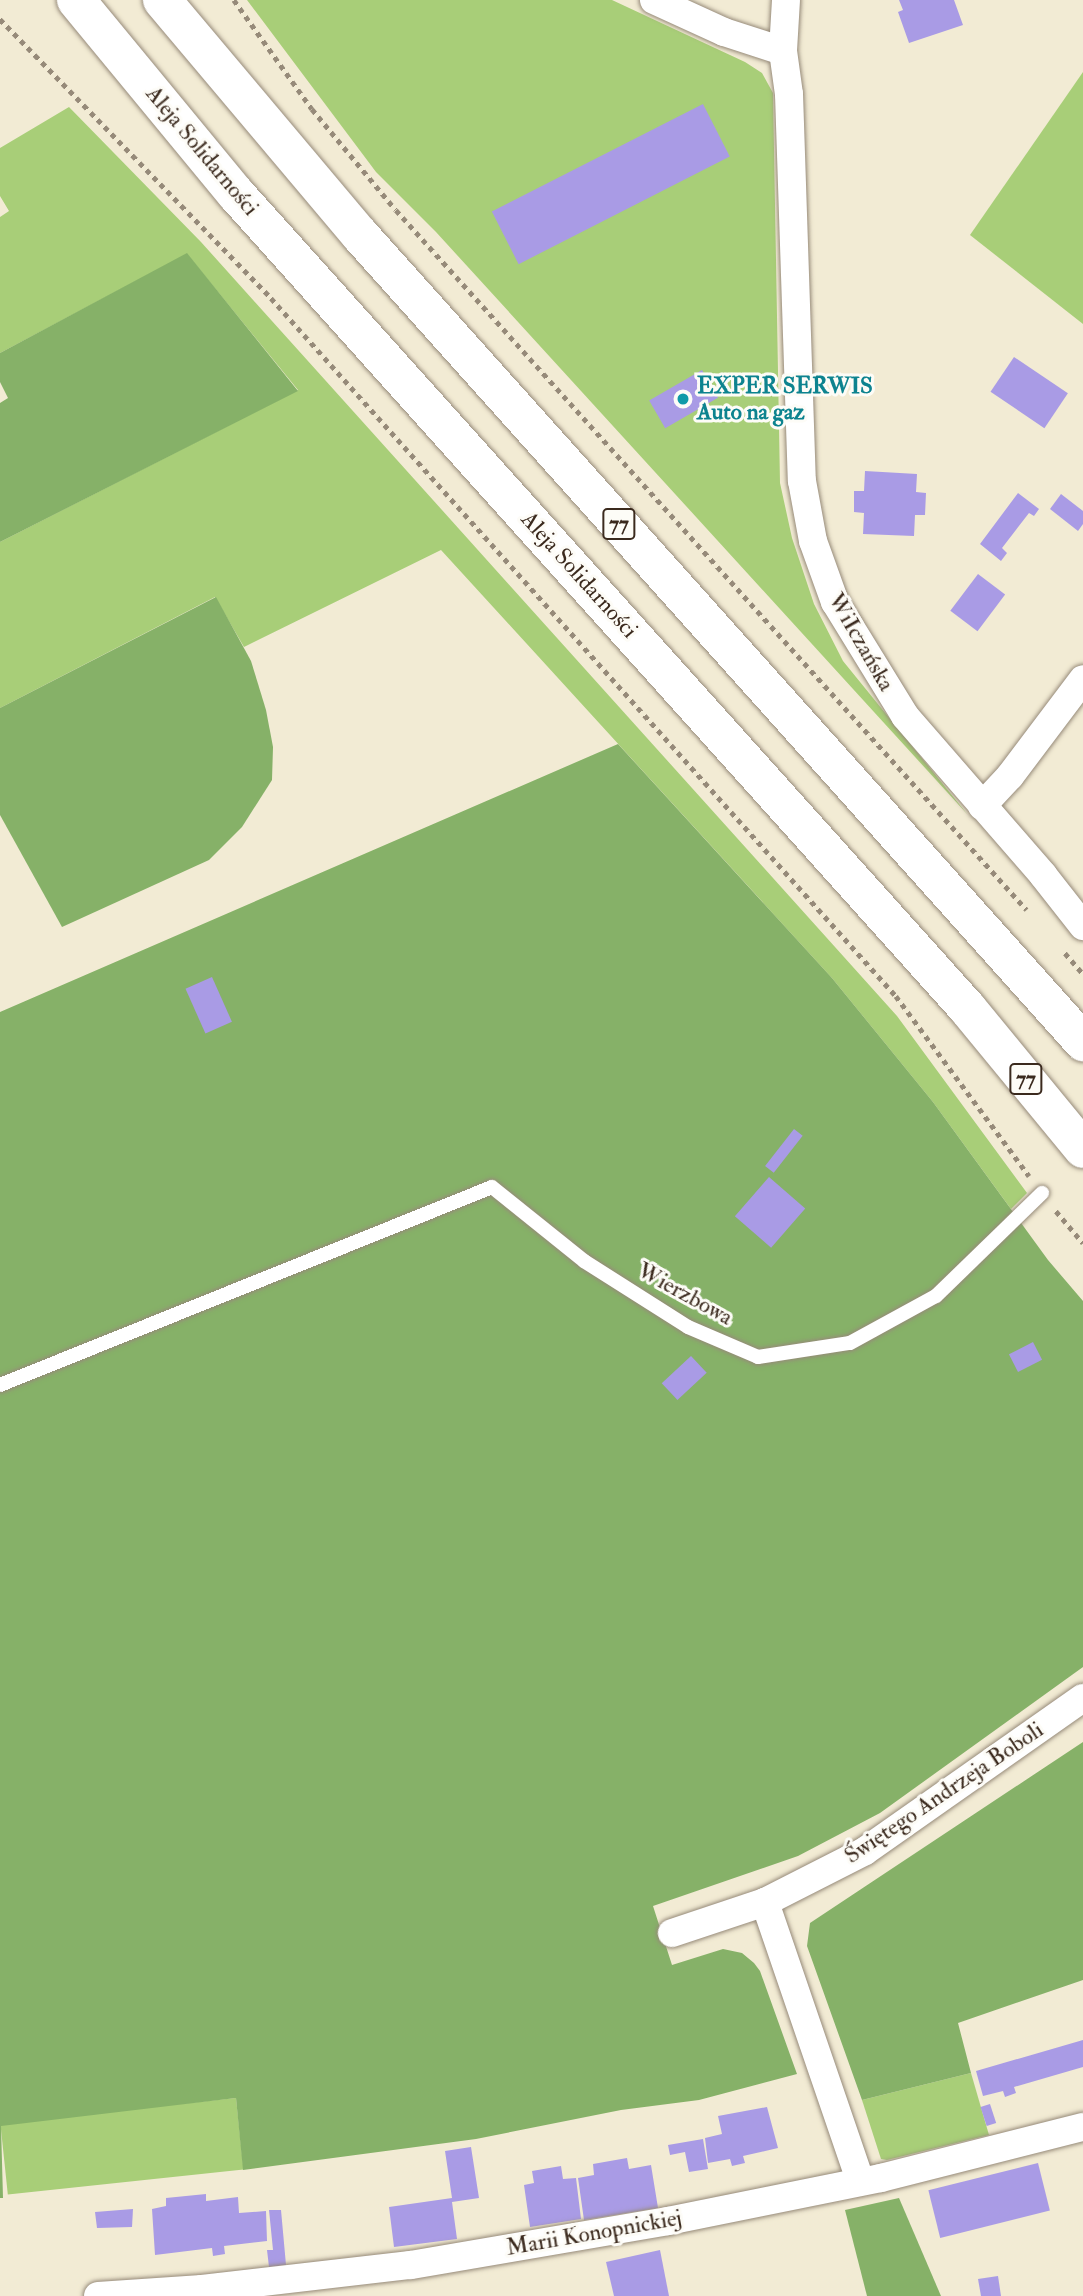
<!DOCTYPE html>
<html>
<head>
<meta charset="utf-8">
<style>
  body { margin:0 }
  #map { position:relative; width:1083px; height:2296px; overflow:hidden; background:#f2ebd4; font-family:"IM FELL Double Pica",serif }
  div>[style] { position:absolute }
  .green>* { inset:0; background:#a8ce78; transform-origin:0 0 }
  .forest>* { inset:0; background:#86b168 }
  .building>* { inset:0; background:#a99be5; transform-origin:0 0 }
  .path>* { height:4.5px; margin-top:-2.25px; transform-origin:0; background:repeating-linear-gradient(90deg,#968a79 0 5px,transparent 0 10px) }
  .roads { filter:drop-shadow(0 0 2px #968a79) drop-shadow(0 0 2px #968a79) }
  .lane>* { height:14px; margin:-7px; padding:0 7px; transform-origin:7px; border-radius:7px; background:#fff }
  .street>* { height:28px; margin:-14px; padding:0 14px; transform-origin:14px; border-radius:14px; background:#fff }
  .highway>* { height:38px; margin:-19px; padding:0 19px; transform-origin:19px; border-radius:19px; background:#fff }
  .dots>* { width:19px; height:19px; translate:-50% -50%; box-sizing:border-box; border:4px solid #fdfcf7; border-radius:50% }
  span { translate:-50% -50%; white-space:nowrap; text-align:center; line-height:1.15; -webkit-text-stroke:6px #fdfcf7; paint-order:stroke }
  .shield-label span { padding:2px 5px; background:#fdfcf7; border:2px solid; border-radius:5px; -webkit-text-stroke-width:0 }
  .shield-label { font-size:21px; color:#3b2a1e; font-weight:700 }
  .street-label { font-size:23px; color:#3b2a1e }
  .culture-label { font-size:23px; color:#0d838f; font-weight:700 }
  .left { translate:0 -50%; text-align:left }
</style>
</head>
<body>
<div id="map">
  <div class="green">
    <i style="clip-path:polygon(247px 0,612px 0,745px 62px,762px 73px,773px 93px,780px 483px,792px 538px,814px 604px,843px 661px,968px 815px,436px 232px,376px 172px)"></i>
    <i style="clip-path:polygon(1083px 72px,1083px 324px,970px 235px)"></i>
    <i style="clip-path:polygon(69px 107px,201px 242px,897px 1016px,1027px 1193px,1011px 1209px,933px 1102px,832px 978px,441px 550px,244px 647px,215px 597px,0 708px,0 542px,298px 390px,187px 254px,0 353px,0 217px,9px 211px,0 196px,0 148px)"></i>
    <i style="clip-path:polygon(971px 2073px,989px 2135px,887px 2160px,881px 2159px,862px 2100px)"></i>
    <i style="left:236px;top:2098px;width:72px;height:237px;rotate:84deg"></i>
  </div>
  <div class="forest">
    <i style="clip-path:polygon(187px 253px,298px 391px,0 542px,0 403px,8px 398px,0 382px,0 353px)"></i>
    <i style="clip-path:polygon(216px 597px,251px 661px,266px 710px,273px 747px,272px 780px,242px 827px,209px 860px,62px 927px,0 815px,0 708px)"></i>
    <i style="clip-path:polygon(618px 744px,832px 978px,933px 1102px,1048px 1260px,1083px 1301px,1083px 1667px,880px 1813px,798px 1856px,653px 1906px,672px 1965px,723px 1949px,742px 1953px,754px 1963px,760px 1971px,797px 2074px,699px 2100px,621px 2110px,476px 2139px,243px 2170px,236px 2098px,1px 2126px,3px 2198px,0 2198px,0 1012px)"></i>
    <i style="clip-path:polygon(1083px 1742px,1083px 1980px,958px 2023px,971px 2073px,862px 2100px,807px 1946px,810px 1923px)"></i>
    <i style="clip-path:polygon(899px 2198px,941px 2296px,867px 2296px,845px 2210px)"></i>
  </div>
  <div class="building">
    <i style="clip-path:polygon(899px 0,954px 0,963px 25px,909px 43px,898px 12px,903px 10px)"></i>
    <i style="left:703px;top:104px;width:59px;height:237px;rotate:63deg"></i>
    <i style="left:1014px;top:357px;width:65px;height:42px;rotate:34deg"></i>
    <i style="left:702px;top:370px;width:32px;height:61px;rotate:60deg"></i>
    <i style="clip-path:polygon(865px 471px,917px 474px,916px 492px,926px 493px,925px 515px,915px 515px,914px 536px,863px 534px,864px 513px,854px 512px,854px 491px,864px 491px)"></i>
    <i style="clip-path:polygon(1018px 493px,1039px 509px,1034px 516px,1029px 513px,1002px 548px,1007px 553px,1001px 561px,980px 544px)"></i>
    <i style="clip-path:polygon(1061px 494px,1083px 511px,1083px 524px,1078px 531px,1050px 509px)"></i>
    <i style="left:978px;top:574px;width:34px;height:46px;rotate:37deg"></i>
    <i style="left:212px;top:977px;width:49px;height:29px;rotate:66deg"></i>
    <i style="left:794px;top:1129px;width:11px;height:47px;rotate:38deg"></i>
    <i style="left:769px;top:1177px;width:48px;height:52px;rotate:41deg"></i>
    <i style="left:1033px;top:1342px;width:20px;height:27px;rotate:63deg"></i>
    <i style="left:691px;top:1356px;width:23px;height:40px;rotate:47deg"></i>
    <i style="clip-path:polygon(1083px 2040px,1083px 2067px,1014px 2087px,1016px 2093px,1005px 2097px,1003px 2091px,983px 2096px,976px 2071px)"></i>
    <i style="left:990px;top:2104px;width:20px;height:10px;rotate:72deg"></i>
    <i style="clip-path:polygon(767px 2107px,778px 2148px,743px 2156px,745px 2163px,732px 2166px,730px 2159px,708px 2163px,705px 2138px,722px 2134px,718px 2116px)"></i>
    <i style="clip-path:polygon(703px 2139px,708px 2169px,689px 2172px,685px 2152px,670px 2155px,668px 2145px)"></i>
    <i style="clip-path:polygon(471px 2147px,479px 2198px,452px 2202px,457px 2239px,394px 2247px,389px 2207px,452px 2198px,445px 2151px)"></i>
    <i style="clip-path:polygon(627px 2158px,629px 2169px,651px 2165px,658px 2208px,584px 2220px,578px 2178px,594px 2175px,593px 2164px)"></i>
    <i style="left:1038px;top:2163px;width:49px;height:113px;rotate:76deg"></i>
    <i style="clip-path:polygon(561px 2166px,563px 2179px,576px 2178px,581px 2219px,530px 2227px,524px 2185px,534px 2183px,532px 2171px)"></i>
    <i style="clip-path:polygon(206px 2194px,206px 2201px,238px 2197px,239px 2213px,266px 2211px,267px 2241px,224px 2246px,225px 2254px,213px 2256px,212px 2248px,155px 2255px,152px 2209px,166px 2206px,166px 2198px)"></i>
    <i style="clip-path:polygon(133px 2209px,132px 2227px,97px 2228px,95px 2212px)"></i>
    <i style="clip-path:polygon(269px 2210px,281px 2210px,286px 2265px,269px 2267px,267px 2250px,273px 2250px)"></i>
    <i style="clip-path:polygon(660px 2250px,669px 2296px,614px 2296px,606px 2262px)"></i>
    <i style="clip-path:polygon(998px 2276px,1001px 2296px,981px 2296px,978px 2279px)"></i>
  </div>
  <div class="path">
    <i style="left:234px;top:0;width:134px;rotate:54.4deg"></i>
    <i style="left:312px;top:109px;width:131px;rotate:50.3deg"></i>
    <i style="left:396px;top:210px;width:942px;rotate:47.97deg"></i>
    <i style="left:0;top:19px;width:389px;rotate:45.8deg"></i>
    <i style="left:271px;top:298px;width:937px;rotate:48.16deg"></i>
    <i style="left:896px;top:996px;width:224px;rotate:53.5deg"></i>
    <i style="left:1065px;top:953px;width:28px;rotate:49deg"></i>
    <i style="left:1056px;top:1211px;width:42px;rotate:49.8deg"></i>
  </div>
  <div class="roads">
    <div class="lane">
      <i style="left:0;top:1385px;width:530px;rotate:-21.92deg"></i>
      <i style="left:492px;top:1187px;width:118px;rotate:38.8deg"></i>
      <i style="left:584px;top:1261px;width:123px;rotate:32.4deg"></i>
      <i style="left:688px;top:1327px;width:76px;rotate:23.2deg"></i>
      <i style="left:758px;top:1357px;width:93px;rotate:-8.7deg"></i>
      <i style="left:850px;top:1343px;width:98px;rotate:-28.7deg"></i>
      <i style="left:936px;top:1296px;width:148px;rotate:-44.2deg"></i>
    </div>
    <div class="street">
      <i style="left:654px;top:0;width:77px;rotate:24.6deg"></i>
      <i style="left:724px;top:32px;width:62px;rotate:17.9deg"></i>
      <i style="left:786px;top:0;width:51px;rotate:93.4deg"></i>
      <i style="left:783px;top:51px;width:43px;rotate:82.1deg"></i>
      <i style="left:789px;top:94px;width:387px;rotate:88.1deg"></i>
      <i style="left:802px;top:481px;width:61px;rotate:79.6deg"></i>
      <i style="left:813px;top:541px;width:65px;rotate:70.2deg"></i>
      <i style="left:835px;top:602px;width:134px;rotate:58.4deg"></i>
      <i style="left:905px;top:716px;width:211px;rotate:49deg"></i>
      <i style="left:1043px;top:875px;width:65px;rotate:51.9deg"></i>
      <i style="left:982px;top:806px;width:41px;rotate:-47deg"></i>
      <i style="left:1010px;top:776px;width:121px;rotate:-53deg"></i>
      <i style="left:672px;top:1933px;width:98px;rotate:-18.4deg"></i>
      <i style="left:860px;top:2180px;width:294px;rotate:-108.9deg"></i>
      <i style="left:765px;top:1902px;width:112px;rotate:-27deg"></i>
      <i style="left:865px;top:1851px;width:266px;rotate:-35.1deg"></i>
      <i style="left:98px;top:2296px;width:104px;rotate:-3.9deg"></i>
      <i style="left:202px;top:2289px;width:210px;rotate:-6.6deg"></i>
      <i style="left:411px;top:2265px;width:261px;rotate:-9.7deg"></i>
      <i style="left:668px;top:2221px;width:217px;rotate:-11.4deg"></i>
      <i style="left:881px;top:2178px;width:208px;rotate:-14.2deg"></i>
    </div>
    <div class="highway">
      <i style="left:76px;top:0;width:251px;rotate:50.5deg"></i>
      <i style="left:236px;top:194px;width:1095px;rotate:48.07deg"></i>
      <i style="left:968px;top:1009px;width:181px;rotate:50.6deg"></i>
      <i style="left:162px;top:0;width:307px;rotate:49.9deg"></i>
      <i style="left:360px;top:235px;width:1084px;rotate:48.14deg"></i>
    </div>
  </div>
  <div class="dots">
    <i style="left:683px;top:399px;background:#0f9aa8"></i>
  </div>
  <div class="shield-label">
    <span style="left:619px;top:524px">77</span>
    <span style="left:1026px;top:1079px">77</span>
  </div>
  <div class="street-label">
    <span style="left:202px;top:151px;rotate:50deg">Aleja Solidarności</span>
    <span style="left:579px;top:575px;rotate:48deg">Aleja Solidarności</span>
    <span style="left:861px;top:642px;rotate:60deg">WiIczańska</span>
    <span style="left:685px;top:1294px;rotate:29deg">Wierzbowa</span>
    <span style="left:944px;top:1793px;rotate:-34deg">Świętego Andrzeja Boboli</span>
    <span style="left:594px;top:2233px;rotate:-10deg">Marii Konopnickiej</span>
  </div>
  <div class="culture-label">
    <span class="left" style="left:697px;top:399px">EXPER SERWIS<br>Auto na gaz</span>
  </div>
</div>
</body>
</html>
